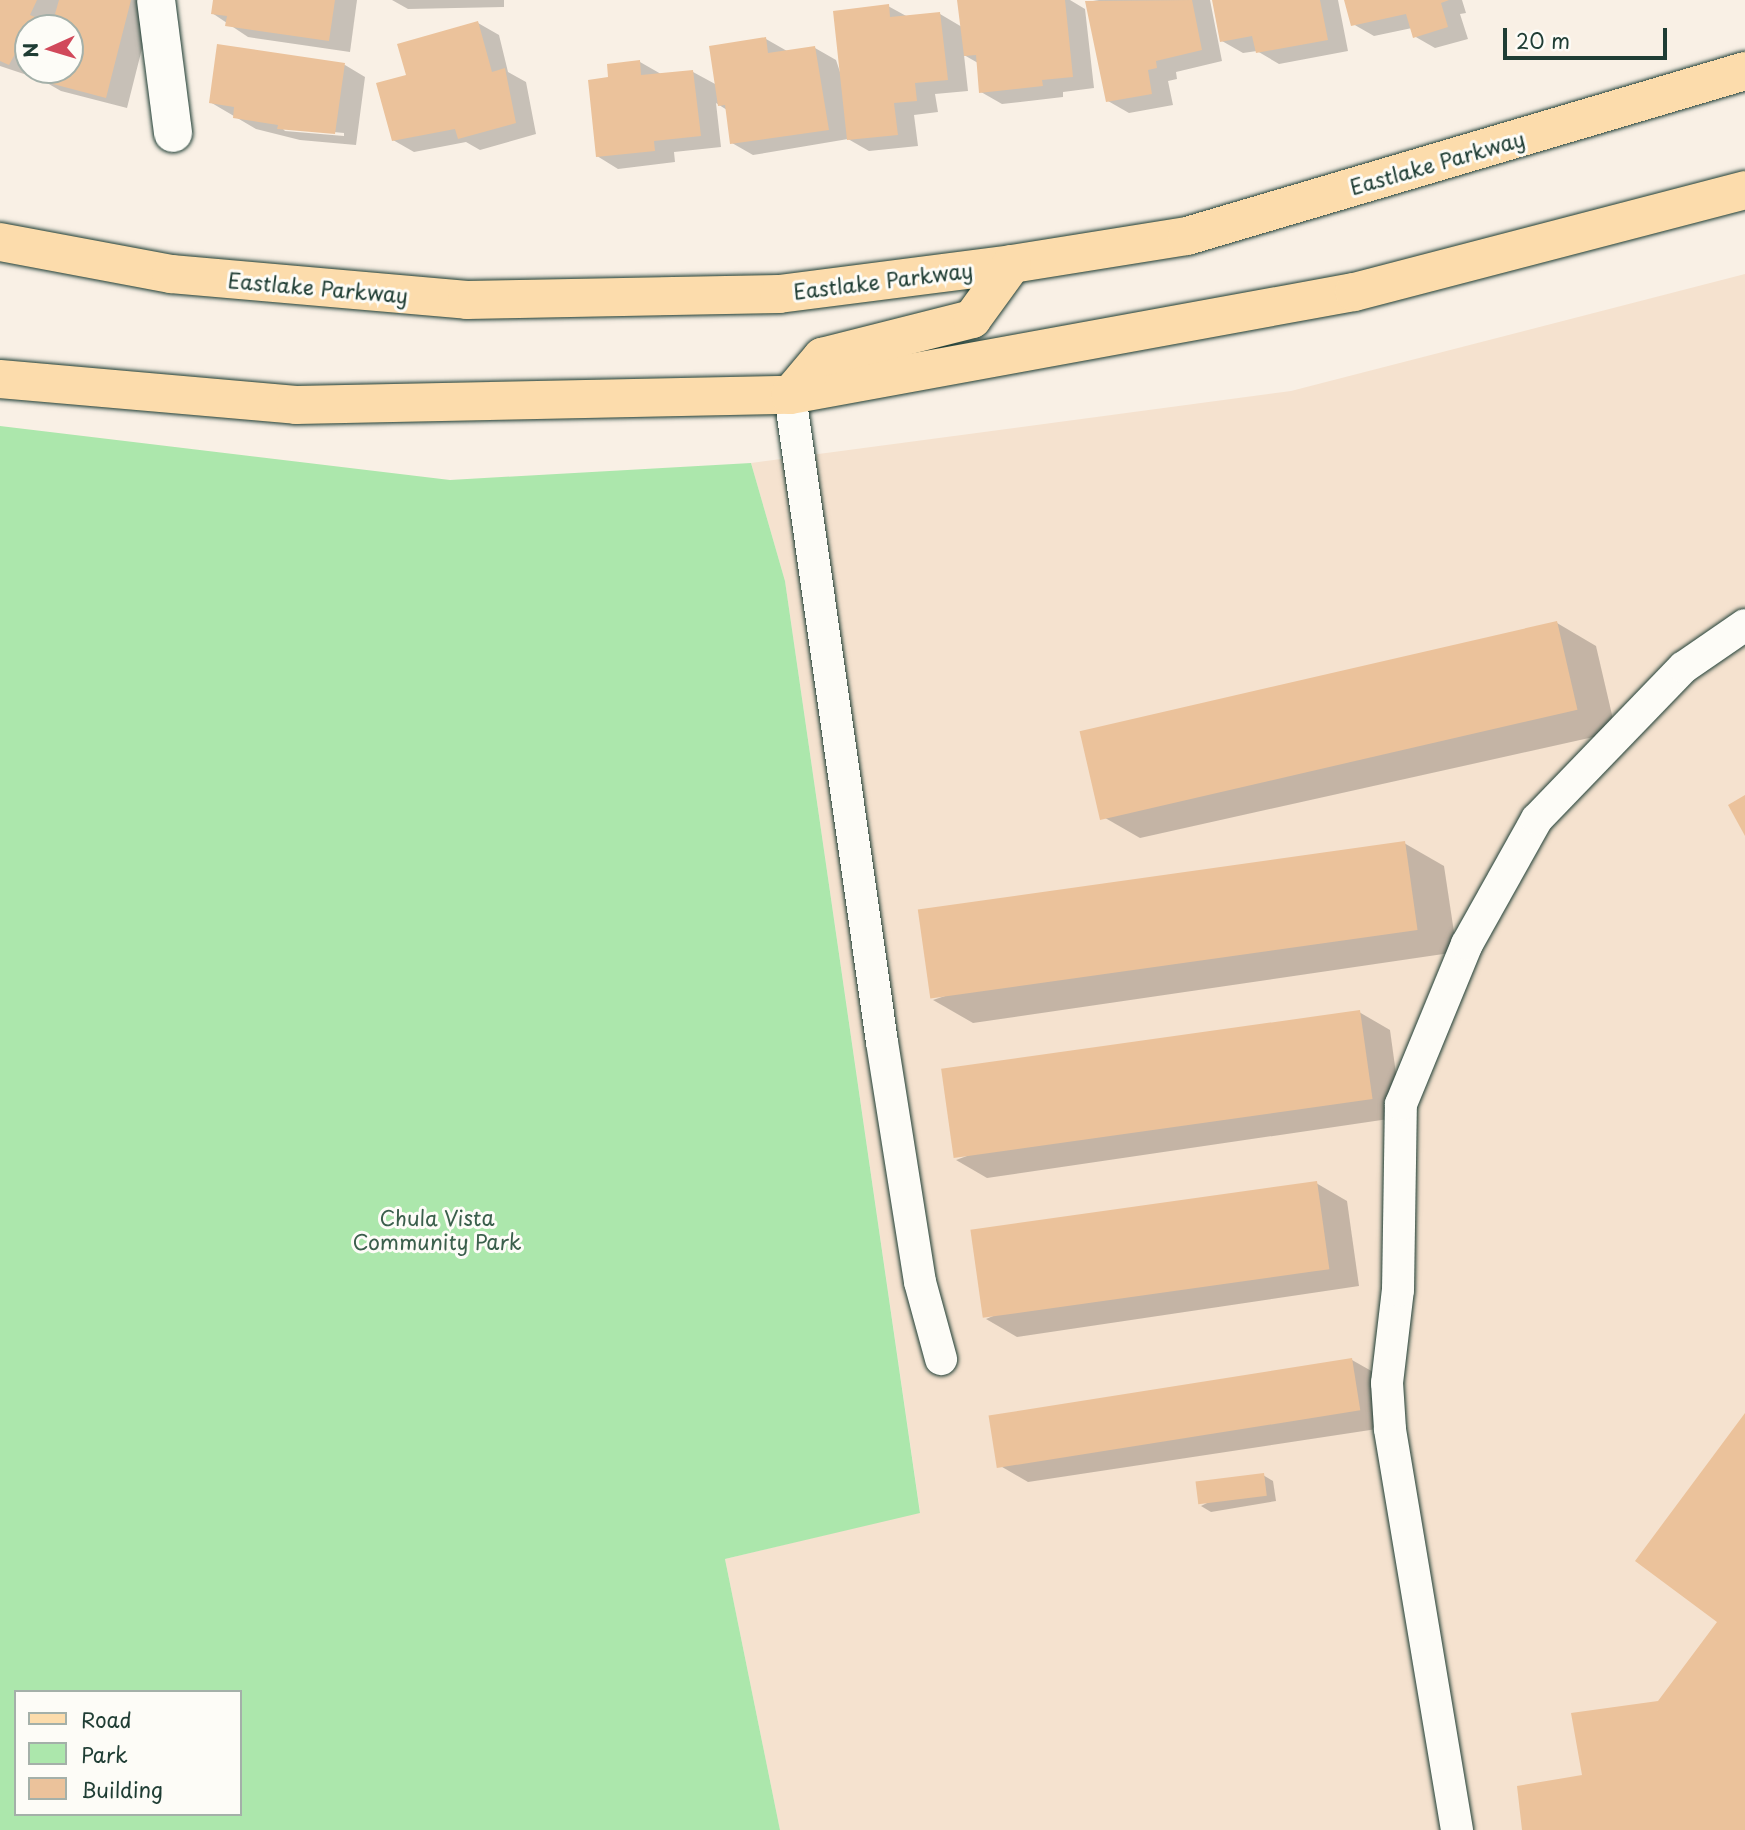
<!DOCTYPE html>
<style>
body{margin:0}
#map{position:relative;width:1745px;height:1830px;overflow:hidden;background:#f9f0e5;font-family:"Playpen Sans",sans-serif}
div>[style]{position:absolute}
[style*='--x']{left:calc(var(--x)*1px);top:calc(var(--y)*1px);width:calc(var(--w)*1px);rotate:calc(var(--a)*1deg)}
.built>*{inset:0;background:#f5e2cf}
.green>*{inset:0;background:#ace7ac}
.shadow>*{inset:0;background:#0003}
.building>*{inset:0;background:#ebc29b;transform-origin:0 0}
.roads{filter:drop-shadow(0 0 2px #1f3d34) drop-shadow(0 0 2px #1f3d34)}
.lane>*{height:32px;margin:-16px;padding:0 16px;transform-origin:16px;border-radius:16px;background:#fdfcf7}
.street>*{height:38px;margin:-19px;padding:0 19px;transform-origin:19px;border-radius:19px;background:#fdfcf7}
.primary>*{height:38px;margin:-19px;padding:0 19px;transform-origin:19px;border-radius:19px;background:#fcdcac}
span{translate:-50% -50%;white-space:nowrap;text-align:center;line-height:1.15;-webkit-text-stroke:6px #fdfcf7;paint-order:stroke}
.street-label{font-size:21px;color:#1f3d34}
.park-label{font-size:21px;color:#3b5f4c}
.legend{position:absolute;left:14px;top:1690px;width:228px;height:126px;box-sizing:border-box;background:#fdfcf7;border:2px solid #a4b0a9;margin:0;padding:9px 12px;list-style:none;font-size:21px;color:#1f3d34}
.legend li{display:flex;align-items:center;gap:14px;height:35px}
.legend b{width:35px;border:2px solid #a4b0a9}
.north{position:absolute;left:14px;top:14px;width:70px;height:70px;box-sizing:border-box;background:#fdfcf7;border:2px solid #a4b0a9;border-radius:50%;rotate:266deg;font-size:19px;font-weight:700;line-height:28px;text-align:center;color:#1f3d34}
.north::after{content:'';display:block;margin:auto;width:24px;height:32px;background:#d1495b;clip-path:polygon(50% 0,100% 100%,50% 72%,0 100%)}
.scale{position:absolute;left:1503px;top:28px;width:164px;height:32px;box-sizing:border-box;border:4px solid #1f3d34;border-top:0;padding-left:9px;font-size:21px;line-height:24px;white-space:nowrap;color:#1f3d34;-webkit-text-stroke:5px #fdfcf7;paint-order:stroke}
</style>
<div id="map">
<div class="built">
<i style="clip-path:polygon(1745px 274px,1745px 1830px,780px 1830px,725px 1559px,920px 1512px,785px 581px,751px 463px,1291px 391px)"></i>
</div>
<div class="green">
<i style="clip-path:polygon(evenodd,0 426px,450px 480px,751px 463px,785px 581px,920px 1513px,725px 1559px,780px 1830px,0 1830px,0 426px,16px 1692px,240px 1692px,240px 1814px,16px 1814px,16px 1692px)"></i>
</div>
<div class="shadow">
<i style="clip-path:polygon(0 0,147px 0,152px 9px,127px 108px,61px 91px,40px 79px,43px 70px,70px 70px,70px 28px,28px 28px,30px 76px,0 66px)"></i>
<i style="clip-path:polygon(214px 0,357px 0,350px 52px,248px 37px,212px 13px)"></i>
<i style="clip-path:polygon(392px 0,504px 0,504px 7px,408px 9px)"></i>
<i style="clip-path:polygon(959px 0,1070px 0,1085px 9px,1094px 88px,1063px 92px,1063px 97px,1002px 104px,981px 92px,978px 63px,964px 55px,968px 91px,935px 94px,938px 112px,914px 115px,918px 146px,869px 151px,848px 139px,753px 155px,732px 143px,727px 110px,716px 103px,721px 147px,674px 152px,675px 162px,618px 169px,597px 156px,610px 79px,640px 62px,661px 74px,693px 72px,717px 85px,766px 39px,787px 51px,815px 48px,836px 60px,842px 78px,888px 6px,908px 17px,940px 14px,962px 27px)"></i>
<i style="clip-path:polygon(1099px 0,1210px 0,1222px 61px,1176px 72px,1177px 79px,1168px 81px,1173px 105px,1129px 113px,1108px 101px,1087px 2px)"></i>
<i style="clip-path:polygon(1214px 0,1338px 0,1348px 51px,1279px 64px,1257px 51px,1243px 53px,1222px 41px)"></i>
<i style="clip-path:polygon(1346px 0,1462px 0,1466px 13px,1460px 14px,1468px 39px,1435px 48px,1414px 36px,1412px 28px,1374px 36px,1353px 24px)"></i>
<i style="clip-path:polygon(478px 23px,499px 35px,508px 72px,526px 82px,536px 134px,480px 150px,466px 142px,414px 152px,393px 140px,408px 76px)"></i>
<i style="clip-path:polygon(evenodd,345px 65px,365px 77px,356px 145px,300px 140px,256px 129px,210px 102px,345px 65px,281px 127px,344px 133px,344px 136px,285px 131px,281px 127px)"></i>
<i style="clip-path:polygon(1557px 623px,1596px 646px,1616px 732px,1140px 838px,1100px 815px)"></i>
<i style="clip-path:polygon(1404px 843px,1444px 866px,1457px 952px,973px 1023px,933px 1000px)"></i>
<i style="clip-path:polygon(1359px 1012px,1390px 1030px,1402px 1117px,987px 1178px,956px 1160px)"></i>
<i style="clip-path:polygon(1316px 1183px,1347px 1201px,1359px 1286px,1017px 1337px,986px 1319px)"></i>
<i style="clip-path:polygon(1352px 1360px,1382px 1377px,1390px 1427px,1028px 1482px,997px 1464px)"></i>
<i style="clip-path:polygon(1263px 1475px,1273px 1481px,1276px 1501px,1211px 1512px,1201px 1506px)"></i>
</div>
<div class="building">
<i style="clip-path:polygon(0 0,37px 0,30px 15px,35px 17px,9px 65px,0 61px)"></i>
<i style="clip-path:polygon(59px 0,131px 0,106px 98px,38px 80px,41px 70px,70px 70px,70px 28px,51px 28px)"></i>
<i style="clip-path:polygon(213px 0,335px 0,329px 41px,225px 26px,227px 16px,211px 14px)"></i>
<i style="clip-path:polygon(957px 0,1065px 0,1073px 77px,1042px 80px,1043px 86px,979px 93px,976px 55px,964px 56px)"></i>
<i style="clip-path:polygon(1192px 0,1202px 50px,1156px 61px,1157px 68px,1148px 70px,1152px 94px,1106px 102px,1085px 1px)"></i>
<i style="clip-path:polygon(1212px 0,1320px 0,1328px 40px,1256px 53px,1252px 36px,1220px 42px)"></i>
<i style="clip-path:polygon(1344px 0,1449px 0,1441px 3px,1448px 27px,1413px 38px,1406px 14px,1351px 26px)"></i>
<i style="clip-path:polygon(889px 4px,890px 17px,940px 12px,948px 80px,915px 83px,917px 101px,894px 103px,898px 135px,847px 140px,833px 11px)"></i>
<i style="clip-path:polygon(478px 21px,492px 72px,505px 68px,516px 123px,458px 139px,455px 129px,392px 141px,376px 83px,406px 75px,397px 44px)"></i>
<i style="clip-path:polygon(766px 37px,768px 53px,815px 46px,829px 130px,730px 144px,725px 105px,718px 106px,709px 46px)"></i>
<i style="clip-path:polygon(217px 44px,345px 63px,335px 134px,277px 129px,278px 125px,233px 118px,234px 107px,209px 103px)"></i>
<i style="clip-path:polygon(640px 60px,641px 75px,693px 70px,701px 136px,654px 141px,655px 151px,596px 157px,588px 80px,608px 77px,607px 64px)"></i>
<i style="left:1557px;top:621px;width:91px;height:490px;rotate:77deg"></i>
<i style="clip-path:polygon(1745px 795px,1745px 836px,1728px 805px)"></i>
<i style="left:1405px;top:841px;width:90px;height:492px;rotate:82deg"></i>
<i style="left:1360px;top:1010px;width:90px;height:423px;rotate:82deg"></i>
<i style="left:1317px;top:1181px;width:89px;height:350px;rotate:82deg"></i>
<i style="left:1352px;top:1358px;width:53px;height:368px;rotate:81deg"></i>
<i style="clip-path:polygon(1745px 1413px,1745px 1830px,1522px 1830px,1517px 1786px,1582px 1775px,1571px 1713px,1658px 1701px,1717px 1622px,1635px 1561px)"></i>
<i style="left:1264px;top:1473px;width:23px;height:69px;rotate:83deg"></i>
</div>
<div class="roads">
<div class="lane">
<i style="--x:790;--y:395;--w:654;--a:81.91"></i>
<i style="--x:882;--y:1042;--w:243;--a:81"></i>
<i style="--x:920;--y:1282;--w:80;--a:74.7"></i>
<i style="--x:1457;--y:1830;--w:407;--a:-99.5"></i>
<i style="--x:1390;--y:1429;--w:46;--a:-93.7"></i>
<i style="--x:1387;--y:1383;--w:94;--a:-83.3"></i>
<i style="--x:1398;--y:1290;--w:186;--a:-89.1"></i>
<i style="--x:1401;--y:1104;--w:173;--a:-67.6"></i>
<i style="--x:1467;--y:944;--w:143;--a:-60.8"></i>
<i style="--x:1537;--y:819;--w:211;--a:-46"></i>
<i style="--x:1684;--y:667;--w:74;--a:-34.5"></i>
</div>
<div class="street">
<i style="--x:156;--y:0;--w:134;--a:82.7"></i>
</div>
<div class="primary">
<i style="--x:0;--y:242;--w:174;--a:10.6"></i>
<i style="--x:171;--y:274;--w:297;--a:5"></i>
<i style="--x:467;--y:300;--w:312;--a:-1.1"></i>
<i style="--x:779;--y:294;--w:235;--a:-7.3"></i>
<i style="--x:1012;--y:264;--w:177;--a:-9.1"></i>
<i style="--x:1187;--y:236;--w:582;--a:-16.47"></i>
<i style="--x:0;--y:379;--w:297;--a:5"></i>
<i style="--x:296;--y:405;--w:494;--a:-1.2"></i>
<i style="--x:790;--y:395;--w:573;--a:-10.35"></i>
<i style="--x:1354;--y:292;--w:404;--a:-14.6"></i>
<i style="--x:790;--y:395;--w:50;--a:-49.9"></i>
<i style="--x:822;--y:357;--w:155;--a:-14.2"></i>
<i style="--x:972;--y:319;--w:68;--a:-54"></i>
</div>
</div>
<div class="street-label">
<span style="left:1437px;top:162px;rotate:-16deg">Eastlake Parkway</span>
<span style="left:883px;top:280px;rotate:-7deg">Eastlake Parkway</span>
<span style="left:318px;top:287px;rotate:5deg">Eastlake Parkway</span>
</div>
<div class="park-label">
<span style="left:437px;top:1229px">Chula Vista<br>Community Park</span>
</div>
<ul class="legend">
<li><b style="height:9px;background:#fcdcac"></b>Road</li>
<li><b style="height:19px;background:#ace7ac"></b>Park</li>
<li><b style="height:19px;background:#ebc29b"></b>Building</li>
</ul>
<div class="north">N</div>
<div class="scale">20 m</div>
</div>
